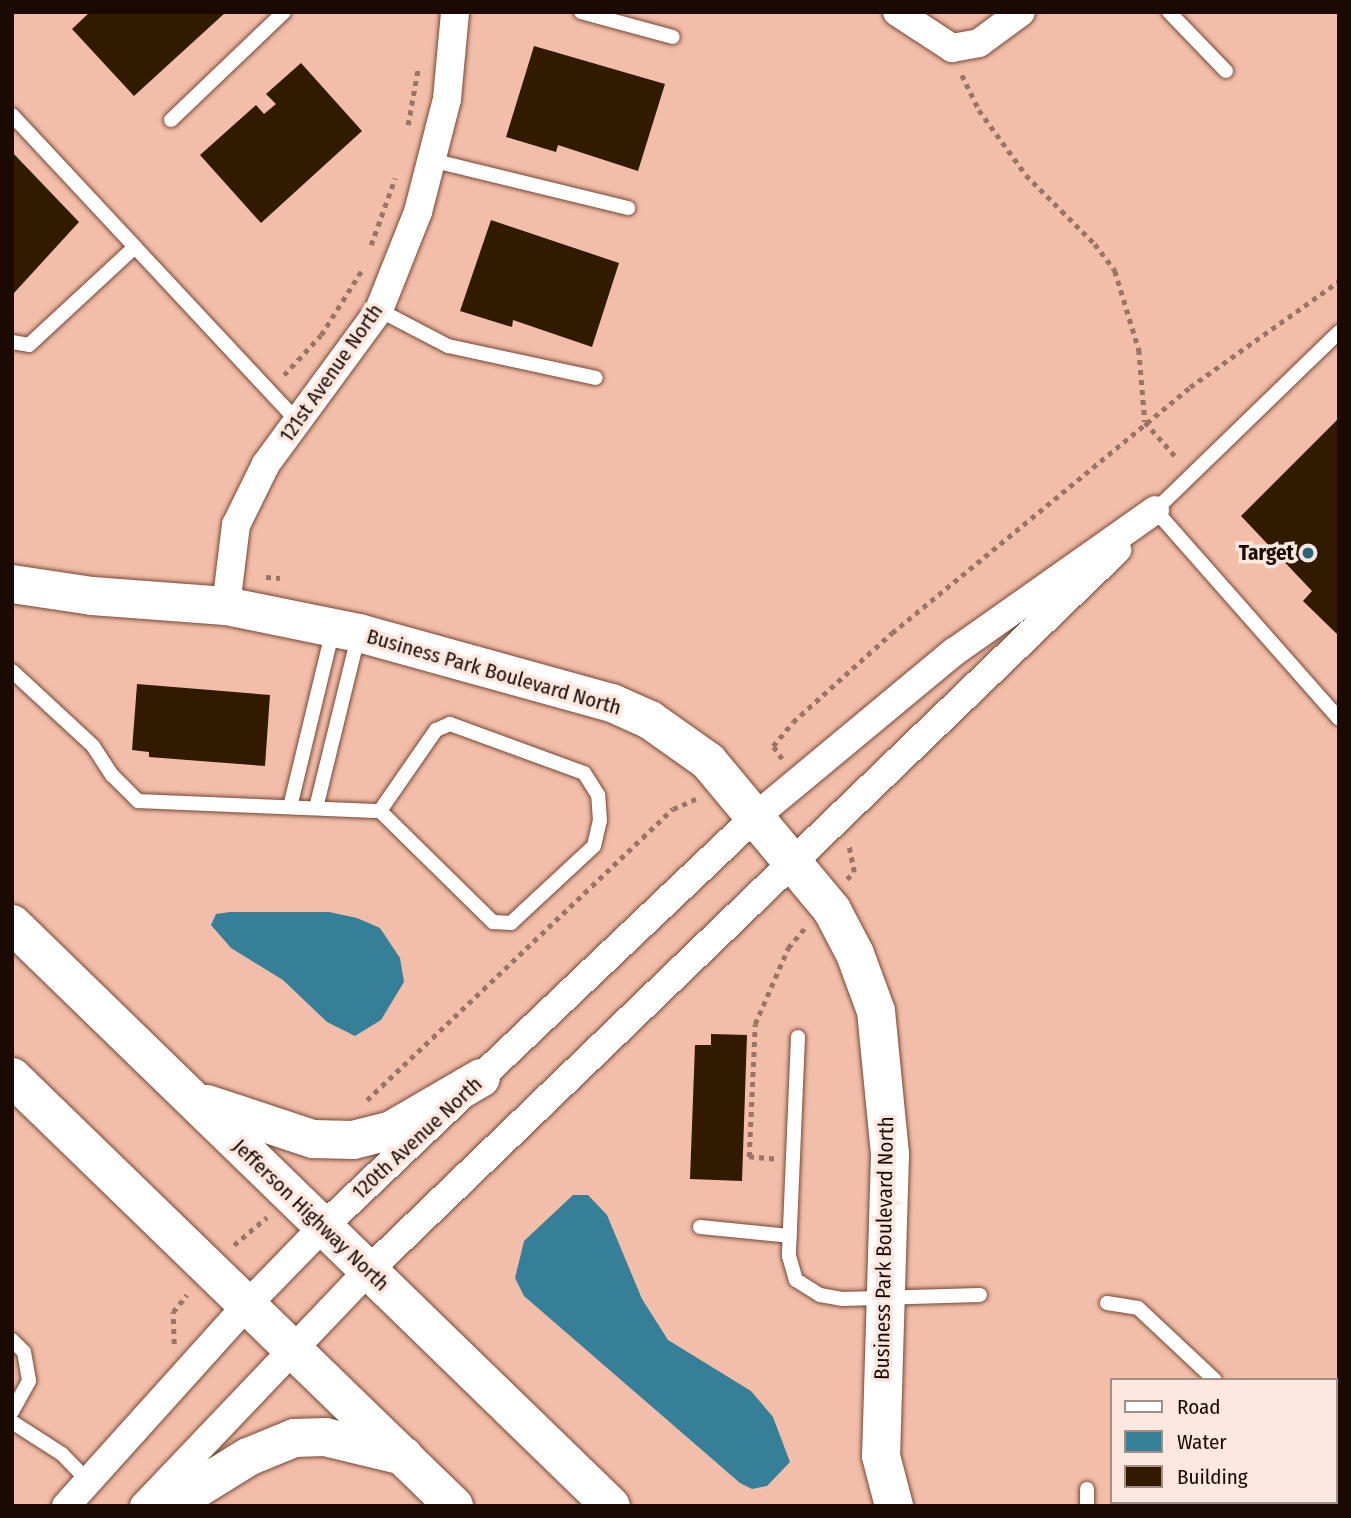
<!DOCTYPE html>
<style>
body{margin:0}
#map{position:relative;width:1351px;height:1518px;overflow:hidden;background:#f3bea9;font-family:"Fira Sans Condensed",sans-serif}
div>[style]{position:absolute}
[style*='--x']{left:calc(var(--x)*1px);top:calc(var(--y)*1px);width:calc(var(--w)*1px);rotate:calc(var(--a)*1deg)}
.water>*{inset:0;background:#367f98}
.building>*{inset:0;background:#321a01}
.path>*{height:4.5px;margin-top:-2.25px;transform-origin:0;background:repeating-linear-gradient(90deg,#9b7466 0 5px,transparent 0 10px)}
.roads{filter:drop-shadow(0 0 2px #754836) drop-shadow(0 0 2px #754836)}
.lane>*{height:14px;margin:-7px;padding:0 7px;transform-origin:7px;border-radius:7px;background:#fff}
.street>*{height:28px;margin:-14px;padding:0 14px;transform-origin:14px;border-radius:14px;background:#fff}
.secondary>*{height:38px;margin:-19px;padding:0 19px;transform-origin:19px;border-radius:19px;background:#fff}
.highway>*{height:38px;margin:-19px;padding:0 19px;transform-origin:19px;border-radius:19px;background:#fff}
.dots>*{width:19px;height:19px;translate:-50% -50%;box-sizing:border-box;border:4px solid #fde7de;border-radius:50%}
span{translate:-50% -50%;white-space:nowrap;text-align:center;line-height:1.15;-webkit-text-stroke:7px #fde7de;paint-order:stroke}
.street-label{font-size:21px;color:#1b0904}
.poi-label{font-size:21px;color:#1b0904;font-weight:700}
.right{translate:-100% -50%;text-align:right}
.frame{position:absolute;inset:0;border:14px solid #1b0904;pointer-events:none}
.legend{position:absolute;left:1110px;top:1378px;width:228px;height:126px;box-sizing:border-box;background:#fde7de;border:2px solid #a38e87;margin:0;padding:9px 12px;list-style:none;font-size:21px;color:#1b0904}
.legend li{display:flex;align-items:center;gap:14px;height:35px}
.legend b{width:35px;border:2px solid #a38e87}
</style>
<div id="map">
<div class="water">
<i style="clip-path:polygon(230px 912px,329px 912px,357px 918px,380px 928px,400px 958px,404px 982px,381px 1020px,355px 1036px,327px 1022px,283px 980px,231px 948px,211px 925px,216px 914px)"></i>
<i style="clip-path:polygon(573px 1195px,588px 1195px,607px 1215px,642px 1299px,668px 1340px,751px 1391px,773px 1417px,790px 1462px,767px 1486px,752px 1489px,740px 1483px,524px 1296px,515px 1278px,524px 1241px)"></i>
</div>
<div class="building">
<i style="clip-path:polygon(90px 12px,226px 12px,134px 96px,72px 29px)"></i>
<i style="clip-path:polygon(534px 46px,665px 84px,638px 171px,558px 145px,556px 152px,506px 137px)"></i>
<i style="clip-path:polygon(301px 63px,362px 131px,261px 223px,200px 155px,256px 105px,264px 114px,276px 104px,266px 94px)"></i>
<i style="clip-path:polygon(12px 152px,79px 222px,14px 293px,12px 291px)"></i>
<i style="clip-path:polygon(491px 220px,619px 263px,592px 347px,513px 320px,512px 327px,460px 311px)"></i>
<i style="clip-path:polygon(1339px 418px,1339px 636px,1303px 601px,1312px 591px,1241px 516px)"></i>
<i style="clip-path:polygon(137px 684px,270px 695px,265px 766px,149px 757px,149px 752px,132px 750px)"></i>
<i style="clip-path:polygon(711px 1034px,747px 1035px,742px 1181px,690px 1179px,695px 1045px,711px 1045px)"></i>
<i style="clip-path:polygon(1171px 1502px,1213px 1502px,1216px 1506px,1167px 1506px)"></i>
</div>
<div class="path">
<i style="--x:962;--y:75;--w:39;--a:64"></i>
<i style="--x:979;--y:110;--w:80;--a:54.1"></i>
<i style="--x:1026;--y:175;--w:98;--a:45"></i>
<i style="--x:1095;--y:244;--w:34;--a:53"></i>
<i style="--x:1115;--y:271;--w:83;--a:73.1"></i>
<i style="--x:1139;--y:350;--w:72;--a:85.2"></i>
<i style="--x:1145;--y:422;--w:48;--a:48.4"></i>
<i style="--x:408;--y:125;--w:58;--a:-80"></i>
<i style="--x:371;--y:245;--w:71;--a:-70.3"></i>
<i style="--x:284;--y:375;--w:54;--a:-47.2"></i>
<i style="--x:321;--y:335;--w:77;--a:-57.8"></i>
<i style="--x:266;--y:577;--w:14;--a:4"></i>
<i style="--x:782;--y:759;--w:16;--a:-125"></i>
<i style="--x:773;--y:746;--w:31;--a:-50"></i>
<i style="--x:793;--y:722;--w:133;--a:-42"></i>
<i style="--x:892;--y:633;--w:386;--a:-39.5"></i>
<i style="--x:1190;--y:387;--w:183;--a:-35.4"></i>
<i style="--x:847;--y:879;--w:10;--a:-45"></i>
<i style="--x:854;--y:872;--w:26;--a:-101"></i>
<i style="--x:367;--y:1100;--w:422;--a:-43.6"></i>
<i style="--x:673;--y:809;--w:27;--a:-24"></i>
<i style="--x:774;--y:1159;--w:25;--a:-175"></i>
<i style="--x:749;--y:1157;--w:133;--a:-87.4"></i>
<i style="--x:755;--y:1024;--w:83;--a:-66.5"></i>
<i style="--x:788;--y:948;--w:26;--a:-50"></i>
<i style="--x:234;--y:1245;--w:43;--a:-40.3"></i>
<i style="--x:174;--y:1344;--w:32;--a:-92"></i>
<i style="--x:173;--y:1312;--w:22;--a:-51"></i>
</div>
<div class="roads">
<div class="lane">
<i style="--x:581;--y:12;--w:95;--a:15.2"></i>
<i style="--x:1169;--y:12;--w:82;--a:46"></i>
<i style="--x:12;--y:115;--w:180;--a:47"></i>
<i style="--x:171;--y:120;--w:156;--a:-43.7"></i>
<i style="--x:431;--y:160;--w:203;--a:13.7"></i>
<i style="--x:379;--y:310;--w:78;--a:27.6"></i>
<i style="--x:448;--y:346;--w:151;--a:12.2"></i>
<i style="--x:1339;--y:332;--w:256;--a:135.9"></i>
<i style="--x:1155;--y:510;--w:278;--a:48.6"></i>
<i style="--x:12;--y:342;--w:17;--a:10"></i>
<i style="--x:29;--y:345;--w:144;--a:-42.8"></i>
<i style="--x:135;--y:247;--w:241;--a:47"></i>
<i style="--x:12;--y:671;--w:110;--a:42.8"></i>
<i style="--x:93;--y:746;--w:35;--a:57"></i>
<i style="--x:112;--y:775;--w:37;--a:45"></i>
<i style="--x:138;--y:801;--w:242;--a:2.4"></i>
<i style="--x:380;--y:811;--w:158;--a:44.5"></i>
<i style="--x:493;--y:922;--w:18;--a:3"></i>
<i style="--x:511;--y:923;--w:113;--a:-42.9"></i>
<i style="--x:594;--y:846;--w:26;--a:-77"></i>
<i style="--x:600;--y:821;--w:26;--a:-94"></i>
<i style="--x:598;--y:795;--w:26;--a:-122"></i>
<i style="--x:584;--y:773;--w:143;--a:-159.9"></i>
<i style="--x:450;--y:724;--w:15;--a:157"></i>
<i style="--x:436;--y:730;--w:98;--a:124.7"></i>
<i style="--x:290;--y:807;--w:183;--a:-76.4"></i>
<i style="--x:316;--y:808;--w:180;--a:-76.2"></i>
<i style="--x:798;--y:1037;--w:219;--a:92.4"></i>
<i style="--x:789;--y:1256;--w:25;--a:74"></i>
<i style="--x:796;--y:1280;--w:28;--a:32"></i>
<i style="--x:820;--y:1295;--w:22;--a:10"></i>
<i style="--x:842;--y:1299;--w:138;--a:-1.7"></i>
<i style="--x:700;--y:1227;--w:90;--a:5.7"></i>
<i style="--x:1107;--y:1303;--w:31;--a:9"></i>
<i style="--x:1138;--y:1308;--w:105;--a:43.1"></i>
<i style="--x:12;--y:1340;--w:17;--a:45"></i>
<i style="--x:24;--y:1352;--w:29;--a:80"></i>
<i style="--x:29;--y:1381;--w:35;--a:119"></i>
<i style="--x:12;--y:1422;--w:59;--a:32.6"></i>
<i style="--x:62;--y:1454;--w:36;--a:46"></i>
<i style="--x:1329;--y:1502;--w:6;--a:45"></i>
<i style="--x:1087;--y:1506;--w:17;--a:-90"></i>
<i style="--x:1287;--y:1506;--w:6;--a:-45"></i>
</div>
<div class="street">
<i style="--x:897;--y:12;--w:66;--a:33.2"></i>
<i style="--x:952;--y:48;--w:27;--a:-10"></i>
<i style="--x:979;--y:43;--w:52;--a:-36.4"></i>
<i style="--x:226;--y:606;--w:82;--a:-83"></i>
<i style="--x:236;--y:525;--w:68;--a:-63.8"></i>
<i style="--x:266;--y:464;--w:191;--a:-53.7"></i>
<i style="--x:379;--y:310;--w:105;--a:-68.3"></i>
<i style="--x:418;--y:212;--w:117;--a:-75.6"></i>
<i style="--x:447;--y:99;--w:87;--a:-84.7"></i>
<i style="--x:66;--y:1506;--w:272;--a:-48"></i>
<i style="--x:248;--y:1304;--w:107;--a:-45.8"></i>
<i style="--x:323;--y:1227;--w:596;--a:-43.5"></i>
<i style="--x:755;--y:817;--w:259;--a:-39.7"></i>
<i style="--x:954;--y:652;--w:246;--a:-35.2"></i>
<i style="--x:144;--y:1506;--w:325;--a:-46.4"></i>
<i style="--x:368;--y:1271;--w:1040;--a:-43.91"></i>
</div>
<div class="secondary">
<i style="--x:12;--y:584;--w:81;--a:8.5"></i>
<i style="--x:92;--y:596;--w:134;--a:4.3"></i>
<i style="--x:226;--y:606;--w:136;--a:11.5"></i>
<i style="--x:359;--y:633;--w:263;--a:15.5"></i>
<i style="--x:612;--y:703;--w:42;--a:24.1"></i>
<i style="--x:650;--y:720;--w:71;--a:35.3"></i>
<i style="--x:708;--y:761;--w:194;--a:50.2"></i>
<i style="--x:832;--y:910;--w:50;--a:62.4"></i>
<i style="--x:855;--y:954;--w:61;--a:69.8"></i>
<i style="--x:876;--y:1011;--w:145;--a:84.4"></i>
<i style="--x:890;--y:1155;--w:301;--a:91.7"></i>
<i style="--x:881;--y:1456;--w:52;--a:75.4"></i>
</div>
<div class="highway">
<i style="--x:12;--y:924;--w:835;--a:44.18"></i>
<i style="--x:12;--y:1077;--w:616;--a:44.14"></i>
<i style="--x:207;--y:1104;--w:112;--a:18.3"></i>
<i style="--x:313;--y:1139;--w:40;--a:1.4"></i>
<i style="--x:353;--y:1140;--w:38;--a:-14"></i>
<i style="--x:390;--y:1131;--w:105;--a:-30.2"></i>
<i style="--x:169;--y:1506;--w:93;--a:-31.8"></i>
<i style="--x:248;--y:1457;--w:50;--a:-22.4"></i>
<i style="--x:294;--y:1438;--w:31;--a:-2"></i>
<i style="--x:325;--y:1437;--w:81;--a:13.5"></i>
</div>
</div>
<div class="dots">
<i style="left:1308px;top:553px;background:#28677c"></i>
</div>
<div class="street-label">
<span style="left:331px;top:373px;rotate:-55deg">121st Avenue North</span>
<span style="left:494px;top:672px;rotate:16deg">Business Park Boulevard North</span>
<span style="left:417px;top:1138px;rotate:-43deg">120th Avenue North</span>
<span style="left:311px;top:1215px;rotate:44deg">Jefferson Highway North</span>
<span style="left:884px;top:1248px;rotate:-89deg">Business Park Boulevard North</span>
</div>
<div class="poi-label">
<span class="right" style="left:1294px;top:553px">Target</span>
</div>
<div class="frame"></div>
<ul class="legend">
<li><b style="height:9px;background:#fff"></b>Road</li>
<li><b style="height:19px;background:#367f98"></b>Water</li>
<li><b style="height:19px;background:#321a01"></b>Building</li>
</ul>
</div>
